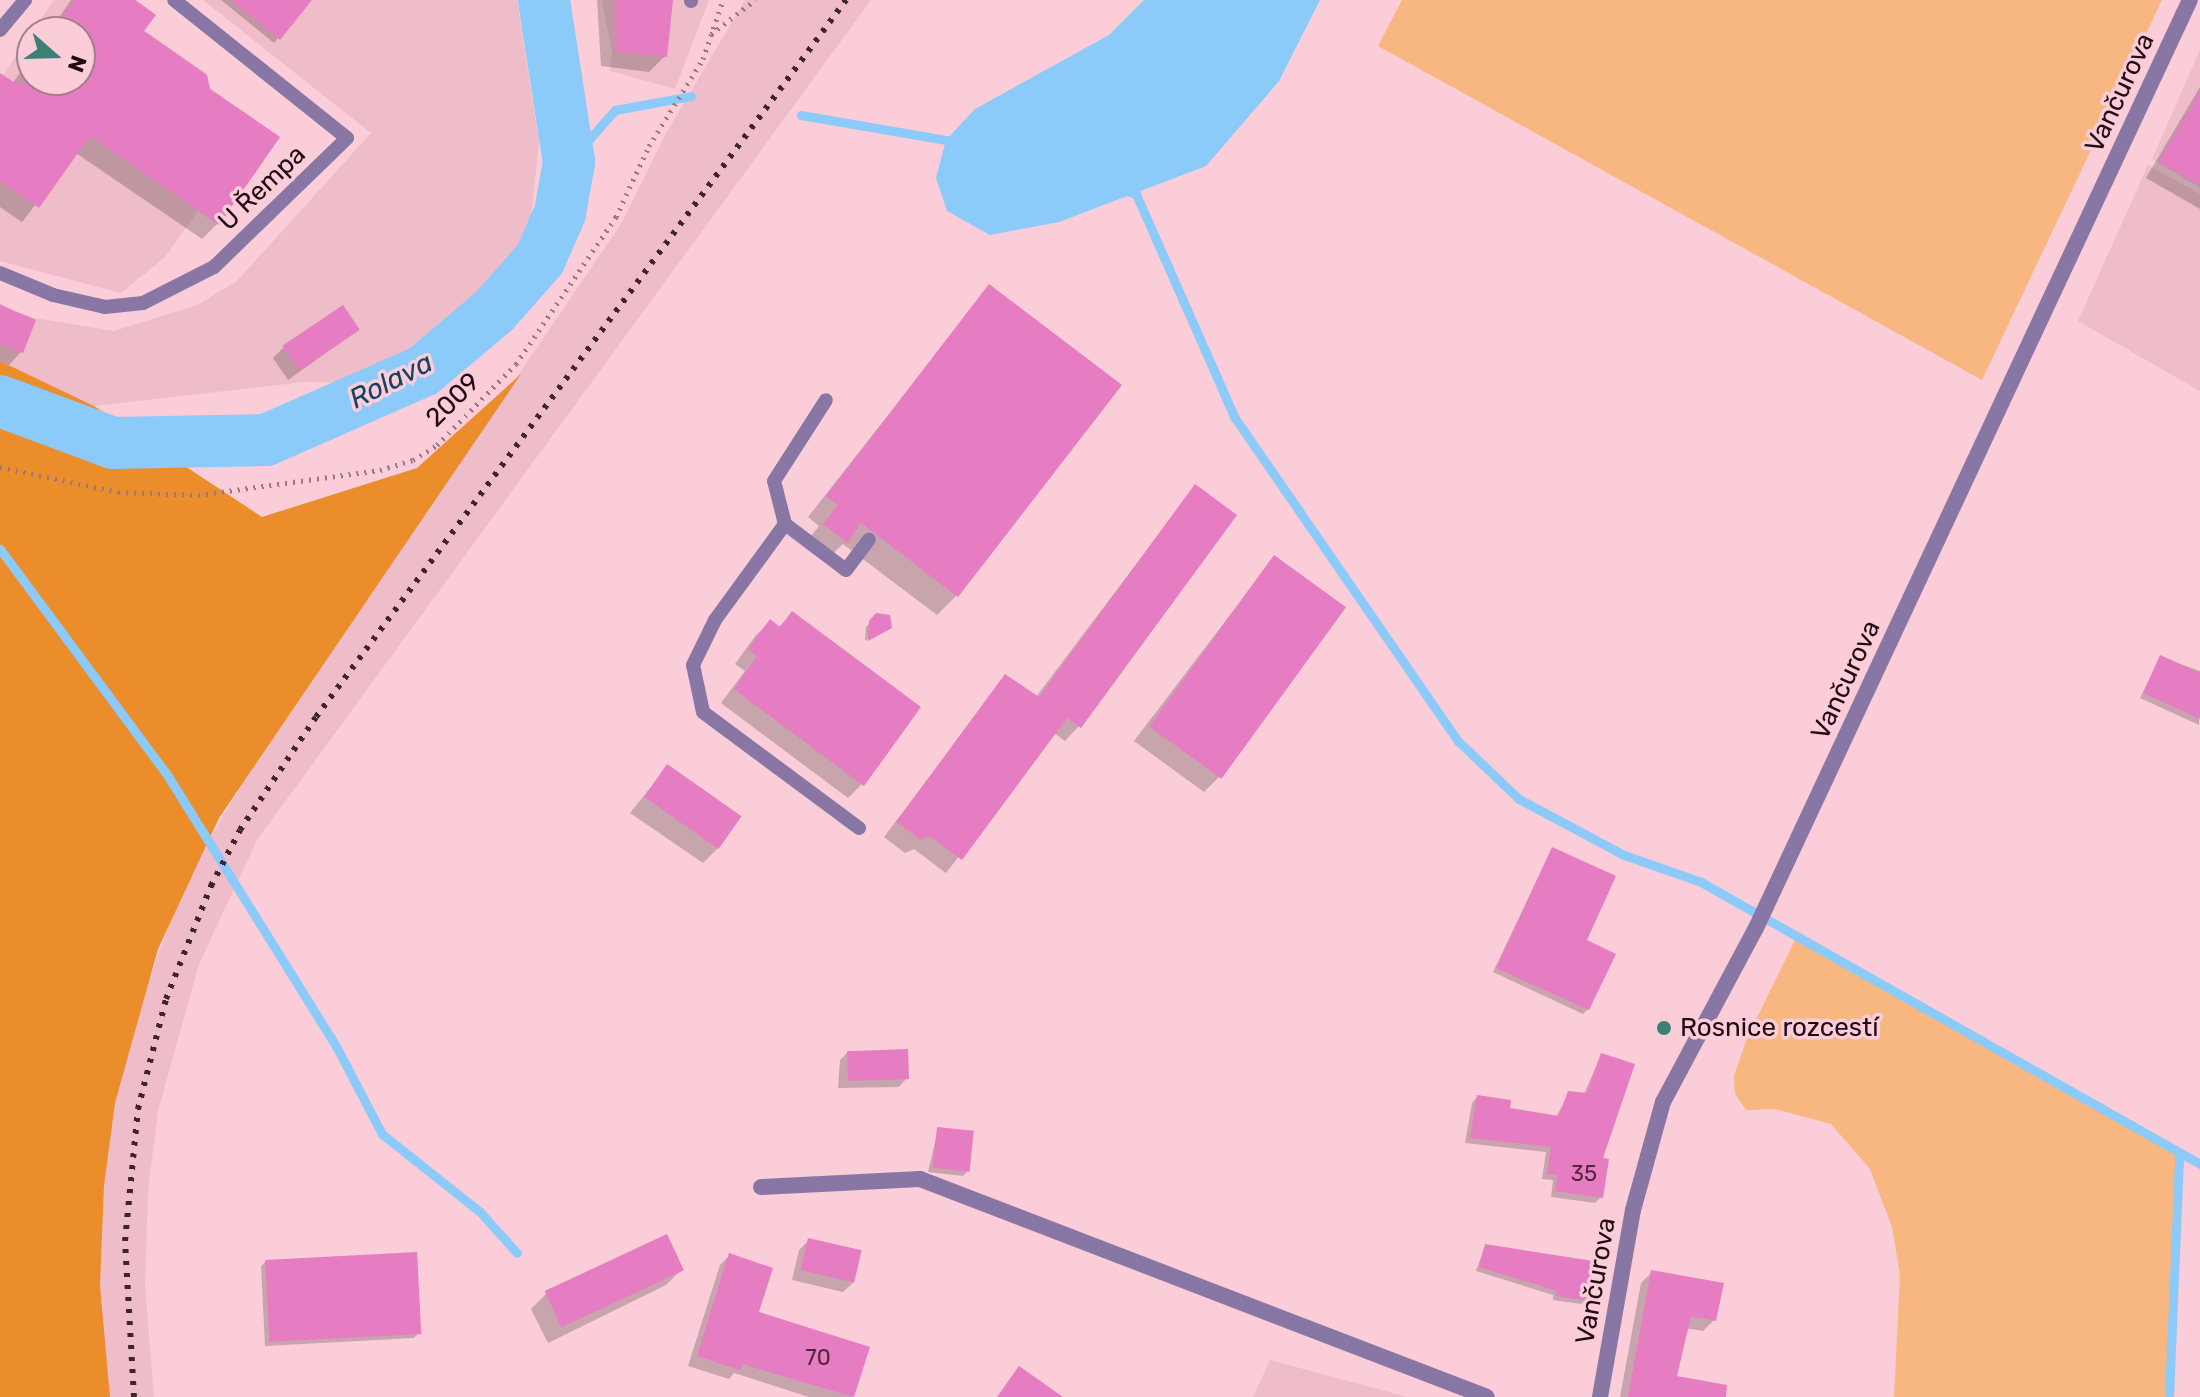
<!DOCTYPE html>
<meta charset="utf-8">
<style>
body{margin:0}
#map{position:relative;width:2200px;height:1397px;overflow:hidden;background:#facdd9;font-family:Rubik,sans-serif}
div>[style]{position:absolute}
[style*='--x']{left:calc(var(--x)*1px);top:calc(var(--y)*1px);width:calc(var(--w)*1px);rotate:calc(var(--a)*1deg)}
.built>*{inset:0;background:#eebdc9}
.green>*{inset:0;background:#f8b780}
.forest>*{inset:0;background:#eb8d2b}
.water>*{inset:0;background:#8bcaf9}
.shadow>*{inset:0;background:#0003}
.stream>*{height:9px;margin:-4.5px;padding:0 4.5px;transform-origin:4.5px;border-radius:4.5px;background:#8bcaf9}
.river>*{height:52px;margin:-26px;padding:0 26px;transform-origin:26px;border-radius:26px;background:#8bcaf9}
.building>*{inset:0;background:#e67cc2;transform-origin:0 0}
.path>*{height:5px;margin-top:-2.5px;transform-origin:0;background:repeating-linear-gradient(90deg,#9d7883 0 2px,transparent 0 8px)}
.service>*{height:14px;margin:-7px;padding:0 7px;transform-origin:7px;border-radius:7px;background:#8877a4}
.minor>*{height:16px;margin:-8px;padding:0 8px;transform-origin:8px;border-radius:8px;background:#8877a4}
.tertiary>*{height:16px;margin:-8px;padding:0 8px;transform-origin:8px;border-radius:8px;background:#8877a4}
.rail>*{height:6px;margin-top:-3px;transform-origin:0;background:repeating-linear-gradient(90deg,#3f242c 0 4px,transparent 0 12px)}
.dots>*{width:22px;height:22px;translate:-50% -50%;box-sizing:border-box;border:4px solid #facdd9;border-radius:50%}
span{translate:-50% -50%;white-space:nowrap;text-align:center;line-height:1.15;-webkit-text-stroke:7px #facdd9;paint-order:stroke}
.number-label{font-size:22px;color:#54263e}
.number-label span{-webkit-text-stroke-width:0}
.street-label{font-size:26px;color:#230a12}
.poi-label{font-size:26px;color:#230a12}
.left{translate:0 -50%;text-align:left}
.water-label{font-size:28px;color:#124362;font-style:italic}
.north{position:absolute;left:16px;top:16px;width:80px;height:80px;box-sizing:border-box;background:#facdd9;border:2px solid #a47f89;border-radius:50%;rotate:110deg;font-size:22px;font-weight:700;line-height:32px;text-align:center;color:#230a12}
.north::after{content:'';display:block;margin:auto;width:28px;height:36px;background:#3b8074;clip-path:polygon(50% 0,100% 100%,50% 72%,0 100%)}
</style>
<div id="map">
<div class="built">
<i style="clip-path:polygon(evenodd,54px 0,136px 0,155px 14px,144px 30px,206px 73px,210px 88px,280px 137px,219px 225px,198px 211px,165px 257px,121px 293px,0 261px,0 79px,54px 0,32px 32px,80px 32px,80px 80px,32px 80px,32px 32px)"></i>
<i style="clip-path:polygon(203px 0,517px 0,539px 143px,531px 217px,514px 260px,497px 282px,440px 333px,398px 361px,347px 382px,304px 382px,94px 406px,0 361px,0 305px,35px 318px,114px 331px,197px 305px,237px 281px,371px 133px)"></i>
<i style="clip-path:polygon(602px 0,709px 0,675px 89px,610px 71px,612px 52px)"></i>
<i style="clip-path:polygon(745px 0,871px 0,257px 840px,199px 964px,158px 1111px,148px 1190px,145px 1284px,154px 1397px,110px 1397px,100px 1285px,104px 1186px,115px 1103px,135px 1018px,185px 883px,256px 760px,621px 224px,665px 135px)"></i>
<i style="clip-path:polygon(2200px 50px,2200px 188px,2152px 159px)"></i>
<i style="clip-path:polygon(2148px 165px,2200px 194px,2200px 391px,2078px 321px)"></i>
<i style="clip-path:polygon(1270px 1360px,1404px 1396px,1405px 1397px,1253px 1397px)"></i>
</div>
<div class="green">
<i style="clip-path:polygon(1402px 0,2162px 0,1982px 380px,1378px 46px)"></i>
<i style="clip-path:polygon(1798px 934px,2184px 1155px,2169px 1397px,1894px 1397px,1900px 1275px,1892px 1227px,1870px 1169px,1831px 1124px,1775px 1109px,1746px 1110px,1735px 1094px,1734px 1076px,1747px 1038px)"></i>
</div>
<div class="forest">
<i style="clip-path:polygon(0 361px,94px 406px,262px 517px,417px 468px,521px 374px,219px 818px,158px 949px,115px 1103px,104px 1186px,100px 1285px,110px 1397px,0 1397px)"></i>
</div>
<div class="water">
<i style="clip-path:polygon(1144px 0,1320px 0,1279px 81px,1206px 166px,1059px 222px,990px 235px,947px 211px,936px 178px,946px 140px,975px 109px,1109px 35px)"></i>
</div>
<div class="shadow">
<i style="clip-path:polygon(71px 0,131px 0,217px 224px,202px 239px,76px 153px,22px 222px,0 207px,0 82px,12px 84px,32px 56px,32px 80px,80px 80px,80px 32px,49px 32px)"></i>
<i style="clip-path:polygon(221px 0,309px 0,274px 43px)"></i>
<i style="clip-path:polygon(597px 0,671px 0,665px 56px,649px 72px,601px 66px)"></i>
<i style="clip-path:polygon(2200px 87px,2200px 209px,2146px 178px)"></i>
<i style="clip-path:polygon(989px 287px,957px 595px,937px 615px,843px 544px,825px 561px,804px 545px,819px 526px,808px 517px)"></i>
<i style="clip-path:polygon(0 304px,33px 321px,21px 352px,9px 365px,0 361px)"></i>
<i style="clip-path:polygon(358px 330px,288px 380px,273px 358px,283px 348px)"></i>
<i style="clip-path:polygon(1195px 486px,1079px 726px,1065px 741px,1054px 733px,946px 873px,914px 849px,905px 853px,884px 837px,1005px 677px,1036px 697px)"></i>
<i style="clip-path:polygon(1274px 557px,1219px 777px,1204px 792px,1134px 741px)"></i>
<i style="clip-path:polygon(792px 614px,862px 784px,848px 798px,721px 703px,745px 671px,735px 664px,756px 635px,770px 622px,778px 628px)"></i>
<i style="clip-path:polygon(877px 615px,888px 628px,865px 641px,866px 627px)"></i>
<i style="clip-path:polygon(2161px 657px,2200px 671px,2199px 725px,2140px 698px)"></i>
<i style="clip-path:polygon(667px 767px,718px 848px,703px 863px,630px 813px)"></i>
<i style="clip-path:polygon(1552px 849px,1584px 941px,1588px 1009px,1583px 1014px,1493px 972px)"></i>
<i style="clip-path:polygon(848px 1052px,907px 1078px,899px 1087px,838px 1088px,840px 1060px)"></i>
<i style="clip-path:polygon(1601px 1055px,1601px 1197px,1595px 1203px,1551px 1197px,1553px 1180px,1542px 1179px,1546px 1152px,1465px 1143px,1472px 1103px,1477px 1097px,1507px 1110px,1556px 1117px,1569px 1093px,1584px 1094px)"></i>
<i style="clip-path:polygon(938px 1129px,967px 1172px,963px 1176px,928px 1172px)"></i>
<i style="clip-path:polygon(809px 1240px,854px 1282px,843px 1292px,792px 1280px,799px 1250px)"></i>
<i style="clip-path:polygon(1485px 1246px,1586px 1300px,1581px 1304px,1553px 1300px,1553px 1295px,1476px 1271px)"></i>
<i style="clip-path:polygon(729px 1256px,756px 1313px,868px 1348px,852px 1397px,809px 1397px,734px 1373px,729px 1379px,688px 1366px,720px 1265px)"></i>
<i style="clip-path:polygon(266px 1261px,419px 1333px,414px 1338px,265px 1346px,261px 1266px)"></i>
<i style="clip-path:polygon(682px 1269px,666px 1285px,548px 1343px,531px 1309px,546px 1294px)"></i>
<i style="clip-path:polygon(1652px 1272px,1714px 1320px,1703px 1331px,1684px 1328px,1675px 1377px,1696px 1397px,1620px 1397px,1641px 1283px)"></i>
</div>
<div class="stream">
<i style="--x:801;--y:115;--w:158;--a:9.8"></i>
<i style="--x:569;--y:162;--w:69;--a:-48.5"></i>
<i style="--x:615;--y:110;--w:77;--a:-10.4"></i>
<i style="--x:1128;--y:191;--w:9;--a:21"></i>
<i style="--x:1136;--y:194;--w:245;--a:66.2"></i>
<i style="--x:1235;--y:418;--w:393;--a:55.4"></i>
<i style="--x:1458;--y:741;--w:84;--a:43.6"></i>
<i style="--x:1519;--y:799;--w:119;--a:28.1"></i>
<i style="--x:1624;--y:855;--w:82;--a:19.3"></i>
<i style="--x:1701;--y:882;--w:573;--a:29.47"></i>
<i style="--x:0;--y:549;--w:279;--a:53.5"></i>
<i style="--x:166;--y:773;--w:322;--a:58.1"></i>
<i style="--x:336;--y:1046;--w:99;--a:62.4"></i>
<i style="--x:382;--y:1134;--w:125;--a:38.5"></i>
<i style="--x:480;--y:1212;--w:55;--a:47.9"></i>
<i style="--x:2169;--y:1397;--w:243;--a:-87.6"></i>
</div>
<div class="river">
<i style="--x:0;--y:401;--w:121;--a:20.4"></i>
<i style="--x:113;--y:443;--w:153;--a:-1.1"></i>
<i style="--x:266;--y:440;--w:171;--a:-23.7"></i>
<i style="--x:423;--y:371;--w:93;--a:-40.2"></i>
<i style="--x:494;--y:311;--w:69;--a:-48.5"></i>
<i style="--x:540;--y:259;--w:50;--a:-66.5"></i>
<i style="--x:560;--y:213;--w:52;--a:-80"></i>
<i style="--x:569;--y:162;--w:164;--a:-98.8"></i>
</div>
<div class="building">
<i style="clip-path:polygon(74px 0,135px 0,156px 15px,144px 31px,207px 75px,210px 89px,280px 137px,219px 225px,90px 136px,39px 208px,0 181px,0 73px,15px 83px,80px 80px,80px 32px,51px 32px)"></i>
<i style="clip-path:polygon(231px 0,312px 0,280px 40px)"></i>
<i style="clip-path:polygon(616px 0,673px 0,667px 57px,616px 52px)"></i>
<i style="clip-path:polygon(2200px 91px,2200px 185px,2159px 162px)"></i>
<i style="clip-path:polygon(989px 284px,1122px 385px,958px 597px,861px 523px,847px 543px,823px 524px,838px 505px,826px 496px)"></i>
<i style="clip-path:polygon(0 305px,36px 320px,23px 353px,0 344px)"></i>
<i style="left:343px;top:305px;width:30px;height:73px;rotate:56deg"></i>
<i style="clip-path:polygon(1195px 484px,1237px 515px,1081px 728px,1067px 718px,962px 860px,929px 836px,921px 840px,896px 822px,1005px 674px,1039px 697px)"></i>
<i style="left:1274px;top:555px;width:89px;height:212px;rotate:36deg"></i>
<i style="clip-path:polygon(792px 611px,921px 707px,864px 786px,734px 689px,757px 656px,748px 649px,770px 619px,780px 627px)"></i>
<i style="clip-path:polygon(876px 613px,890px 615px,892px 628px,868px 641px,869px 621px)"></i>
<i style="clip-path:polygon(2160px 655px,2200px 673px,2200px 719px,2143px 693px)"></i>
<i style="left:667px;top:764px;width:91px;height:40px;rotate:35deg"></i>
<i style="clip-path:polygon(1552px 847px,1616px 876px,1587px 940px,1616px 954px,1589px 1010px,1496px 968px)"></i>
<i style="left:908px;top:1049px;width:30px;height:61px;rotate:88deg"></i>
<i style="clip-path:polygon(1601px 1053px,1635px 1064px,1603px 1158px,1609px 1159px,1603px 1198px,1555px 1191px,1558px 1175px,1547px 1174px,1551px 1147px,1470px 1138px,1477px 1095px,1511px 1100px,1510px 1108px,1559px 1116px,1568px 1091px,1587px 1093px)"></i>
<i style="left:937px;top:1127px;width:37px;height:41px;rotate:6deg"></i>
<i style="left:667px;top:1234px;width:40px;height:135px;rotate:65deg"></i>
<i style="left:808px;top:1238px;width:55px;height:33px;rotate:13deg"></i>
<i style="clip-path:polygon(1485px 1244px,1593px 1261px,1588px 1301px,1556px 1296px,1557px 1291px,1479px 1267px)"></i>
<i style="left:417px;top:1252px;width:82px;height:152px;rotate:87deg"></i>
<i style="clip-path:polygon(729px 1253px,773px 1268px,759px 1312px,870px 1347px,854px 1397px,742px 1364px,740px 1370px,697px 1356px)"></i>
<i style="clip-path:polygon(1651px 1270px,1724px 1283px,1716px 1321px,1691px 1316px,1677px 1376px,1727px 1385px,1726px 1397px,1628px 1397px)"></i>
<i style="clip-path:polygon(1019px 1366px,1063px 1397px,997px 1397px)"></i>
</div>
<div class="path">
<i style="--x:711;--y:34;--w:56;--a:-37.7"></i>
<i style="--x:0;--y:467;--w:121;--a:12"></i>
<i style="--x:118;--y:492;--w:80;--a:2.1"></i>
<i style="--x:198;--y:495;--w:184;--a:-7.8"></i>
<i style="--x:380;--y:470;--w:34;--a:-17"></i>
<i style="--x:413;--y:460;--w:28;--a:-32"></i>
<i style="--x:437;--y:445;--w:113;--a:-45.7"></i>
<i style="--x:516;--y:364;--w:178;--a:-55.8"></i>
<i style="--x:616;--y:217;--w:78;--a:-65.1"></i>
<i style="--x:649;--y:146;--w:102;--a:-58.2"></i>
<i style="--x:703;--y:59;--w:62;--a:-71.3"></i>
</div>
<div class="service">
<i style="--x:691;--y:1;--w:1;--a:-90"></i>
<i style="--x:0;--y:30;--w:39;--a:-50"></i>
<i style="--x:0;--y:273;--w:57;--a:22.5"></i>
<i style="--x:53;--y:295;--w:53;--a:13"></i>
<i style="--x:105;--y:307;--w:38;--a:-6"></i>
<i style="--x:143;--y:303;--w:80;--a:-26.9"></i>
<i style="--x:214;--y:267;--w:185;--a:-44.1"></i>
<i style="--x:347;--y:138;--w:221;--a:-141.4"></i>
<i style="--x:785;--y:524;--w:44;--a:-104.3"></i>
<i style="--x:774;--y:481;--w:96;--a:-57.3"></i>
<i style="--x:859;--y:828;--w:194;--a:-143.4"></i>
<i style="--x:703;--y:712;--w:48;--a:-102"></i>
<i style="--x:693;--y:665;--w:50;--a:-63.9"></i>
<i style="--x:715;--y:620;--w:119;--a:-53.9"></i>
<i style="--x:785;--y:524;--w:76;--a:37"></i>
<i style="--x:846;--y:570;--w:38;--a:-53"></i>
</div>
<div class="minor">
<i style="--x:761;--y:1187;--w:159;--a:-2.9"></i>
<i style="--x:920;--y:1179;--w:607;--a:21.03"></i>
</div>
<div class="tertiary">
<i style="--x:1600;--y:1397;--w:190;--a:-80"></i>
<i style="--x:1633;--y:1210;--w:112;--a:-74.5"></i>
<i style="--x:1663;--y:1102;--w:197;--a:-61.9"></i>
<i style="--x:1756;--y:928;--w:1024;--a:-64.94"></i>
</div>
<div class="rail">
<i style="--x:134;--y:1397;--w:156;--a:-93.3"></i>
<i style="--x:125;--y:1241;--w:133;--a:-84.4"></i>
<i style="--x:138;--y:1109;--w:114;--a:-75.7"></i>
<i style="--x:166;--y:999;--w:122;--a:-68.3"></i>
<i style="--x:211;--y:886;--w:63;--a:-62.6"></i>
<i style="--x:240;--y:830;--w:136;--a:-56.1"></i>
<i style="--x:316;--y:717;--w:892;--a:-53.53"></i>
</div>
<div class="dots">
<i style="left:1664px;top:1028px;background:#3b8074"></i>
</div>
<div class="number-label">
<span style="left:1584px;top:1174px">35</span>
<span style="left:818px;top:1358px">70</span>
</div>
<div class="street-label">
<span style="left:2120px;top:93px;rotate:-65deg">Vančurova</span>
<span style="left:262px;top:188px;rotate:-44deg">U Řempa</span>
<span style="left:453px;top:400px;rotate:-45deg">2009</span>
<span style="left:1846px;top:680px;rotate:-65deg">Vančurova</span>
<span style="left:1596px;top:1281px;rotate:-80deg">Vančurova</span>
</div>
<div class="poi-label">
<span class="left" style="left:1680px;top:1028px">Rosnice rozcestí</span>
</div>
<div class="water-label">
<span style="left:391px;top:381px;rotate:-27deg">Rolava</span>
</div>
<div class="north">N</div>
</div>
